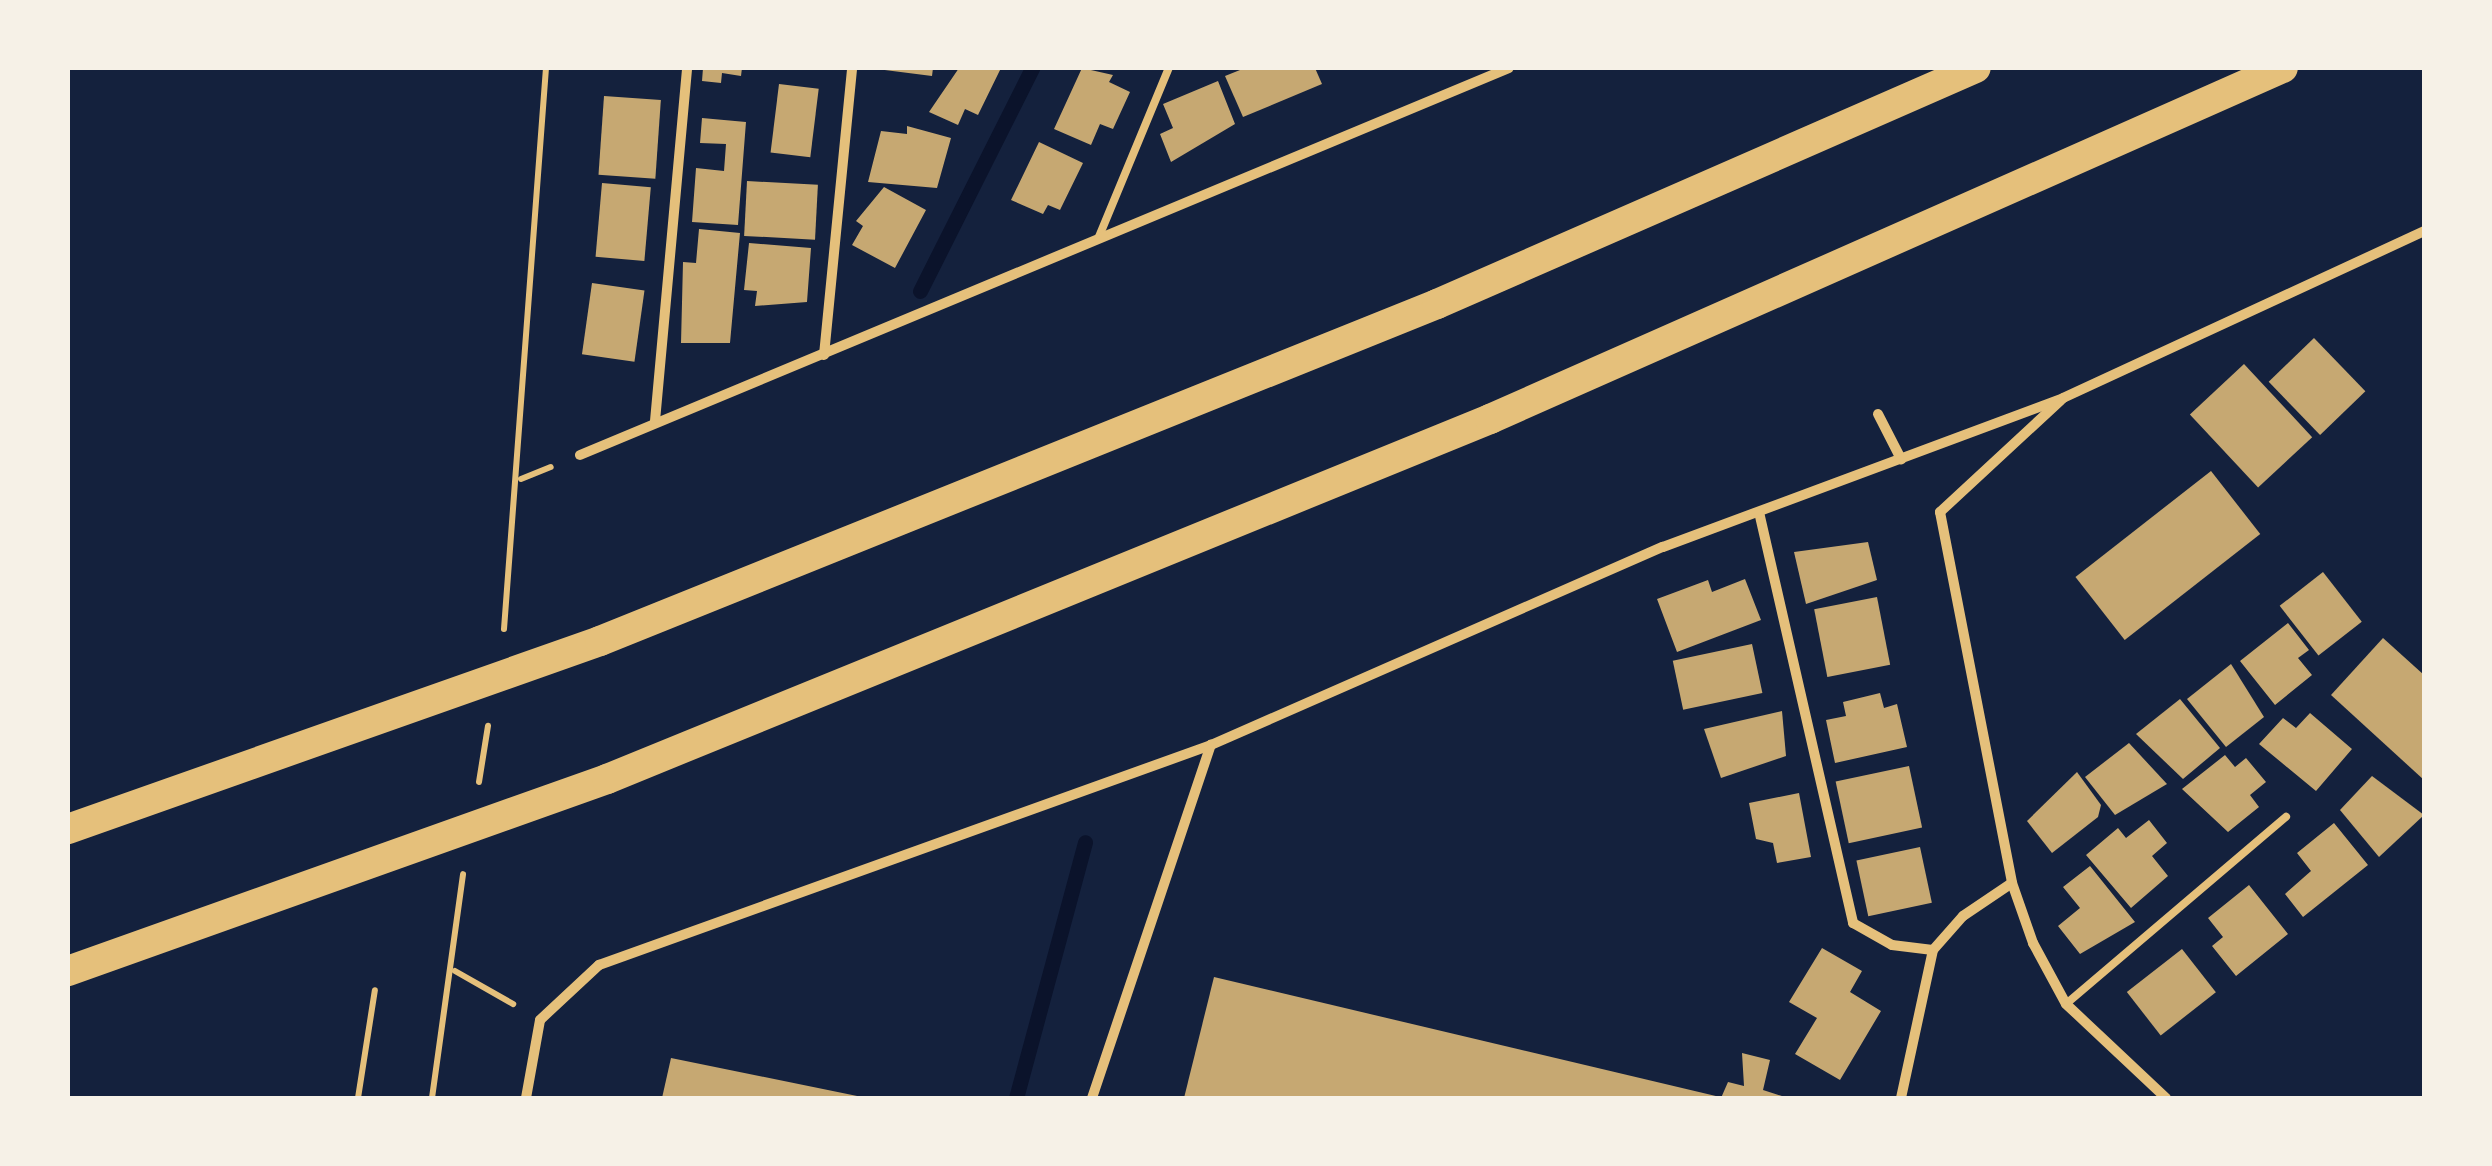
<!DOCTYPE html>
<style>
body{margin:0}
#map{position:relative;width:2492px;height:1166px;overflow:hidden;background:#14213d;font-family:Inter,sans-serif}
div>[style]{position:absolute}
[style*='--x']{left:calc(var(--x)*1px);top:calc(var(--y)*1px);width:calc(var(--w)*1px);rotate:calc(var(--a)*1deg)}
.stream>*{height:15px;margin:-7.5px;padding:0 7.5px;transform-origin:7.5px;border-radius:7.5px;background:#0b132b}
.building>*{inset:0;background:#c6a872;transform-origin:0 0}
.path>*{height:6px;margin:-3px;padding:0 3px;transform-origin:3px;border-radius:3px;background:#e5c07b}
.service>*{height:8px;margin:-4px;padding:0 4px;transform-origin:4px;border-radius:4px;background:#e5c07b}
.minor>*{height:10px;margin:-5px;padding:0 5px;transform-origin:5px;border-radius:5px;background:#e5c07b}
.motorway>*{height:30px;margin:-15px;padding:0 15px;transform-origin:15px;border-radius:15px;background:#e5c07b}
span{translate:-50% -50%;white-space:nowrap;text-align:center;line-height:1.15;-webkit-text-stroke:10px #f6f1e7;paint-order:stroke}
.frame{position:absolute;inset:0;border:70px solid #f6f1e7;pointer-events:none}
</style>
<div id="map">
<div class="stream">
<i style="--x:920;--y:291;--w:250;--a:-63.3"></i>
<i style="--x:1016;--y:1098;--w:265;--a:-74.9"></i>
</div>
<div class="building">
<i style="clip-path:polygon(703px 68px,742px 68px,741px 76px,722px 73px,721px 83px,702px 81px)"></i>
<i style="clip-path:polygon(869px 68px,933px 68px,932px 76px)"></i>
<i style="clip-path:polygon(959px 68px,1001px 68px,978px 115px,965px 109px,958px 125px,929px 112px)"></i>
<i style="clip-path:polygon(1082px 68px,1113px 75px,1109px 82px,1130px 92px,1113px 129px,1100px 124px,1091px 145px,1054px 129px)"></i>
<i style="clip-path:polygon(1245px 68px,1315px 68px,1322px 84px,1243px 117px,1225px 76px)"></i>
<i style="clip-path:polygon(1218px 81px,1235px 124px,1171px 162px,1160px 134px,1173px 128px,1163px 104px)"></i>
<i style="left:779px;top:84px;width:40px;height:69px;rotate:7deg"></i>
<i style="left:604px;top:96px;width:57px;height:79px;rotate:4deg"></i>
<i style="clip-path:polygon(702px 118px,746px 122px,738px 225px,692px 222px,696px 168px,724px 171px,726px 144px,700px 143px)"></i>
<i style="clip-path:polygon(907px 126px,951px 138px,937px 188px,868px 182px,881px 131px,907px 134px)"></i>
<i style="clip-path:polygon(1039px 142px,1083px 163px,1060px 210px,1048px 205px,1043px 214px,1011px 200px)"></i>
<i style="left:747px;top:181px;width:71px;height:55px;rotate:3deg"></i>
<i style="left:602px;top:183px;width:49px;height:74px;rotate:5deg"></i>
<i style="clip-path:polygon(884px 187px,926px 210px,895px 268px,852px 245px,863px 226px,856px 221px)"></i>
<i style="clip-path:polygon(699px 229px,740px 233px,730px 343px,681px 343px,683px 262px,696px 263px)"></i>
<i style="clip-path:polygon(749px 243px,811px 248px,807px 302px,755px 306px,757px 291px,744px 290px)"></i>
<i style="left:592px;top:283px;width:53px;height:72px;rotate:8deg"></i>
<i style="left:2314px;top:338px;width:74px;height:63px;rotate:46deg"></i>
<i style="left:2244px;top:364px;width:100px;height:74px;rotate:47deg"></i>
<i style="left:2211px;top:471px;width:80px;height:172px;rotate:52deg"></i>
<i style="clip-path:polygon(1868px 542px,1877px 580px,1806px 604px,1794px 552px)"></i>
<i style="left:2323px;top:572px;width:63px;height:55px;rotate:52deg"></i>
<i style="clip-path:polygon(1745px 579px,1761px 620px,1677px 652px,1657px 599px,1708px 580px,1712px 592px)"></i>
<i style="left:1877px;top:597px;width:69px;height:64px;rotate:79deg"></i>
<i style="clip-path:polygon(2288px 623px,2309px 650px,2298px 658px,2312px 675px,2275px 705px,2240px 661px)"></i>
<i style="clip-path:polygon(2383px 638px,2424px 675px,2424px 780px,2331px 695px)"></i>
<i style="left:1752px;top:644px;width:50px;height:81px;rotate:78deg"></i>
<i style="clip-path:polygon(2231px 664px,2264px 717px,2226px 747px,2187px 699px)"></i>
<i style="clip-path:polygon(1880px 693px,1884px 708px,1897px 704px,1907px 747px,1835px 763px,1826px 720px,1846px 716px,1843px 702px)"></i>
<i style="clip-path:polygon(2180px 699px,2220px 748px,2183px 779px,2136px 734px)"></i>
<i style="clip-path:polygon(1782px 711px,1786px 756px,1721px 778px,1704px 729px)"></i>
<i style="clip-path:polygon(2310px 713px,2352px 749px,2316px 791px,2259px 744px,2283px 718px,2296px 728px)"></i>
<i style="clip-path:polygon(2129px 743px,2167px 784px,2115px 815px,2085px 777px)"></i>
<i style="clip-path:polygon(2225px 755px,2235px 767px,2246px 758px,2266px 782px,2250px 795px,2259px 807px,2228px 832px,2182px 789px)"></i>
<i style="left:1909px;top:766px;width:63px;height:75px;rotate:78deg"></i>
<i style="clip-path:polygon(2077px 772px,2101px 805px,2098px 817px,2052px 853px,2027px 821px)"></i>
<i style="clip-path:polygon(2372px 776px,2424px 815px,2379px 857px,2340px 810px)"></i>
<i style="clip-path:polygon(1799px 793px,1811px 857px,1777px 863px,1773px 843px,1756px 839px,1749px 803px)"></i>
<i style="clip-path:polygon(2149px 820px,2167px 843px,2152px 856px,2168px 876px,2131px 908px,2086px 855px,2118px 828px,2126px 838px)"></i>
<i style="clip-path:polygon(2334px 823px,2368px 865px,2303px 917px,2285px 894px,2311px 871px,2297px 853px)"></i>
<i style="left:1920px;top:847px;width:57px;height:65px;rotate:78deg"></i>
<i style="clip-path:polygon(2090px 866px,2135px 922px,2080px 954px,2058px 926px,2080px 908px,2063px 887px)"></i>
<i style="clip-path:polygon(2249px 885px,2288px 934px,2236px 976px,2212px 946px,2223px 937px,2208px 918px)"></i>
<i style="clip-path:polygon(1822px 948px,1862px 971px,1850px 992px,1881px 1011px,1840px 1080px,1795px 1054px,1817px 1018px,1789px 1002px)"></i>
<i style="left:2182px;top:949px;width:55px;height:70px;rotate:52deg"></i>
<i style="clip-path:polygon(1214px 977px,1720px 1097px,1720px 1098px,1184px 1098px)"></i>
<i style="clip-path:polygon(1742px 1053px,1770px 1060px,1763px 1090px,1788px 1098px,1721px 1098px,1728px 1082px,1744px 1086px)"></i>
<i style="clip-path:polygon(671px 1058px,862px 1097px,862px 1098px,662px 1098px)"></i>
</div>
<div class="path">
<i style="--x:521;--y:479;--w:32;--a:-22"></i>
<i style="--x:504;--y:629;--w:563;--a:-85.72"></i>
<i style="--x:479;--y:782;--w:57;--a:-80.9"></i>
<i style="--x:455;--y:971;--w:67;--a:29.6"></i>
<i style="--x:358;--y:1098;--w:109;--a:-81.1"></i>
<i style="--x:432;--y:1098;--w:226;--a:-82.1"></i>
</div>
<div class="service">
<i style="--x:1098;--y:239;--w:185;--a:-67.5"></i>
<i style="--x:2066;--y:1004;--w:289;--a:-40.4"></i>
</div>
<div class="minor">
<i style="--x:824;--y:355;--w:288;--a:-84.4"></i>
<i style="--x:2061;--y:400;--w:165;--a:137.2"></i>
<i style="--x:1940;--y:512;--w:378;--a:79"></i>
<i style="--x:2012;--y:883;--w:64;--a:70.7"></i>
<i style="--x:2033;--y:943;--w:69;--a:61.6"></i>
<i style="--x:2066;--y:1004;--w:137;--a:43.2"></i>
<i style="--x:1878;--y:414;--w:51;--a:62.9"></i>
<i style="--x:655;--y:421;--w:354;--a:-84.8"></i>
<i style="--x:580;--y:455;--w:1006;--a:-22.62"></i>
<i style="--x:1759;--y:512;--w:422;--a:77.1"></i>
<i style="--x:1853;--y:923;--w:45;--a:29.4"></i>
<i style="--x:1892;--y:945;--w:41;--a:7"></i>
<i style="--x:526;--y:1098;--w:79;--a:-79.8"></i>
<i style="--x:540;--y:1020;--w:81;--a:-43"></i>
<i style="--x:599;--y:965;--w:650;--a:-19.77"></i>
<i style="--x:1211;--y:745;--w:493;--a:-23.7"></i>
<i style="--x:1663;--y:547;--w:427;--a:-20.4"></i>
<i style="--x:2063;--y:398;--w:398;--a:-24.8"></i>
<i style="--x:1092;--y:1098;--w:373;--a:-71.4"></i>
<i style="--x:1901;--y:1098;--w:151;--a:-77.8"></i>
<i style="--x:1933;--y:950;--w:45;--a:-48.6"></i>
<i style="--x:1963;--y:916;--w:59;--a:-34"></i>
</div>
<div class="motorway">
<i style="--x:68;--y:829;--w:564;--a:-19.46"></i>
<i style="--x:600;--y:641;--w:902;--a:-21.93"></i>
<i style="--x:1437;--y:304;--w:588;--a:-23.65"></i>
<i style="--x:68;--y:971;--w:572;--a:-19.61"></i>
<i style="--x:607;--y:779;--w:954;--a:-22.18"></i>
<i style="--x:1490;--y:419;--w:867;--a:-23.88"></i>
</div>
<div class="frame"></div>
</div>
